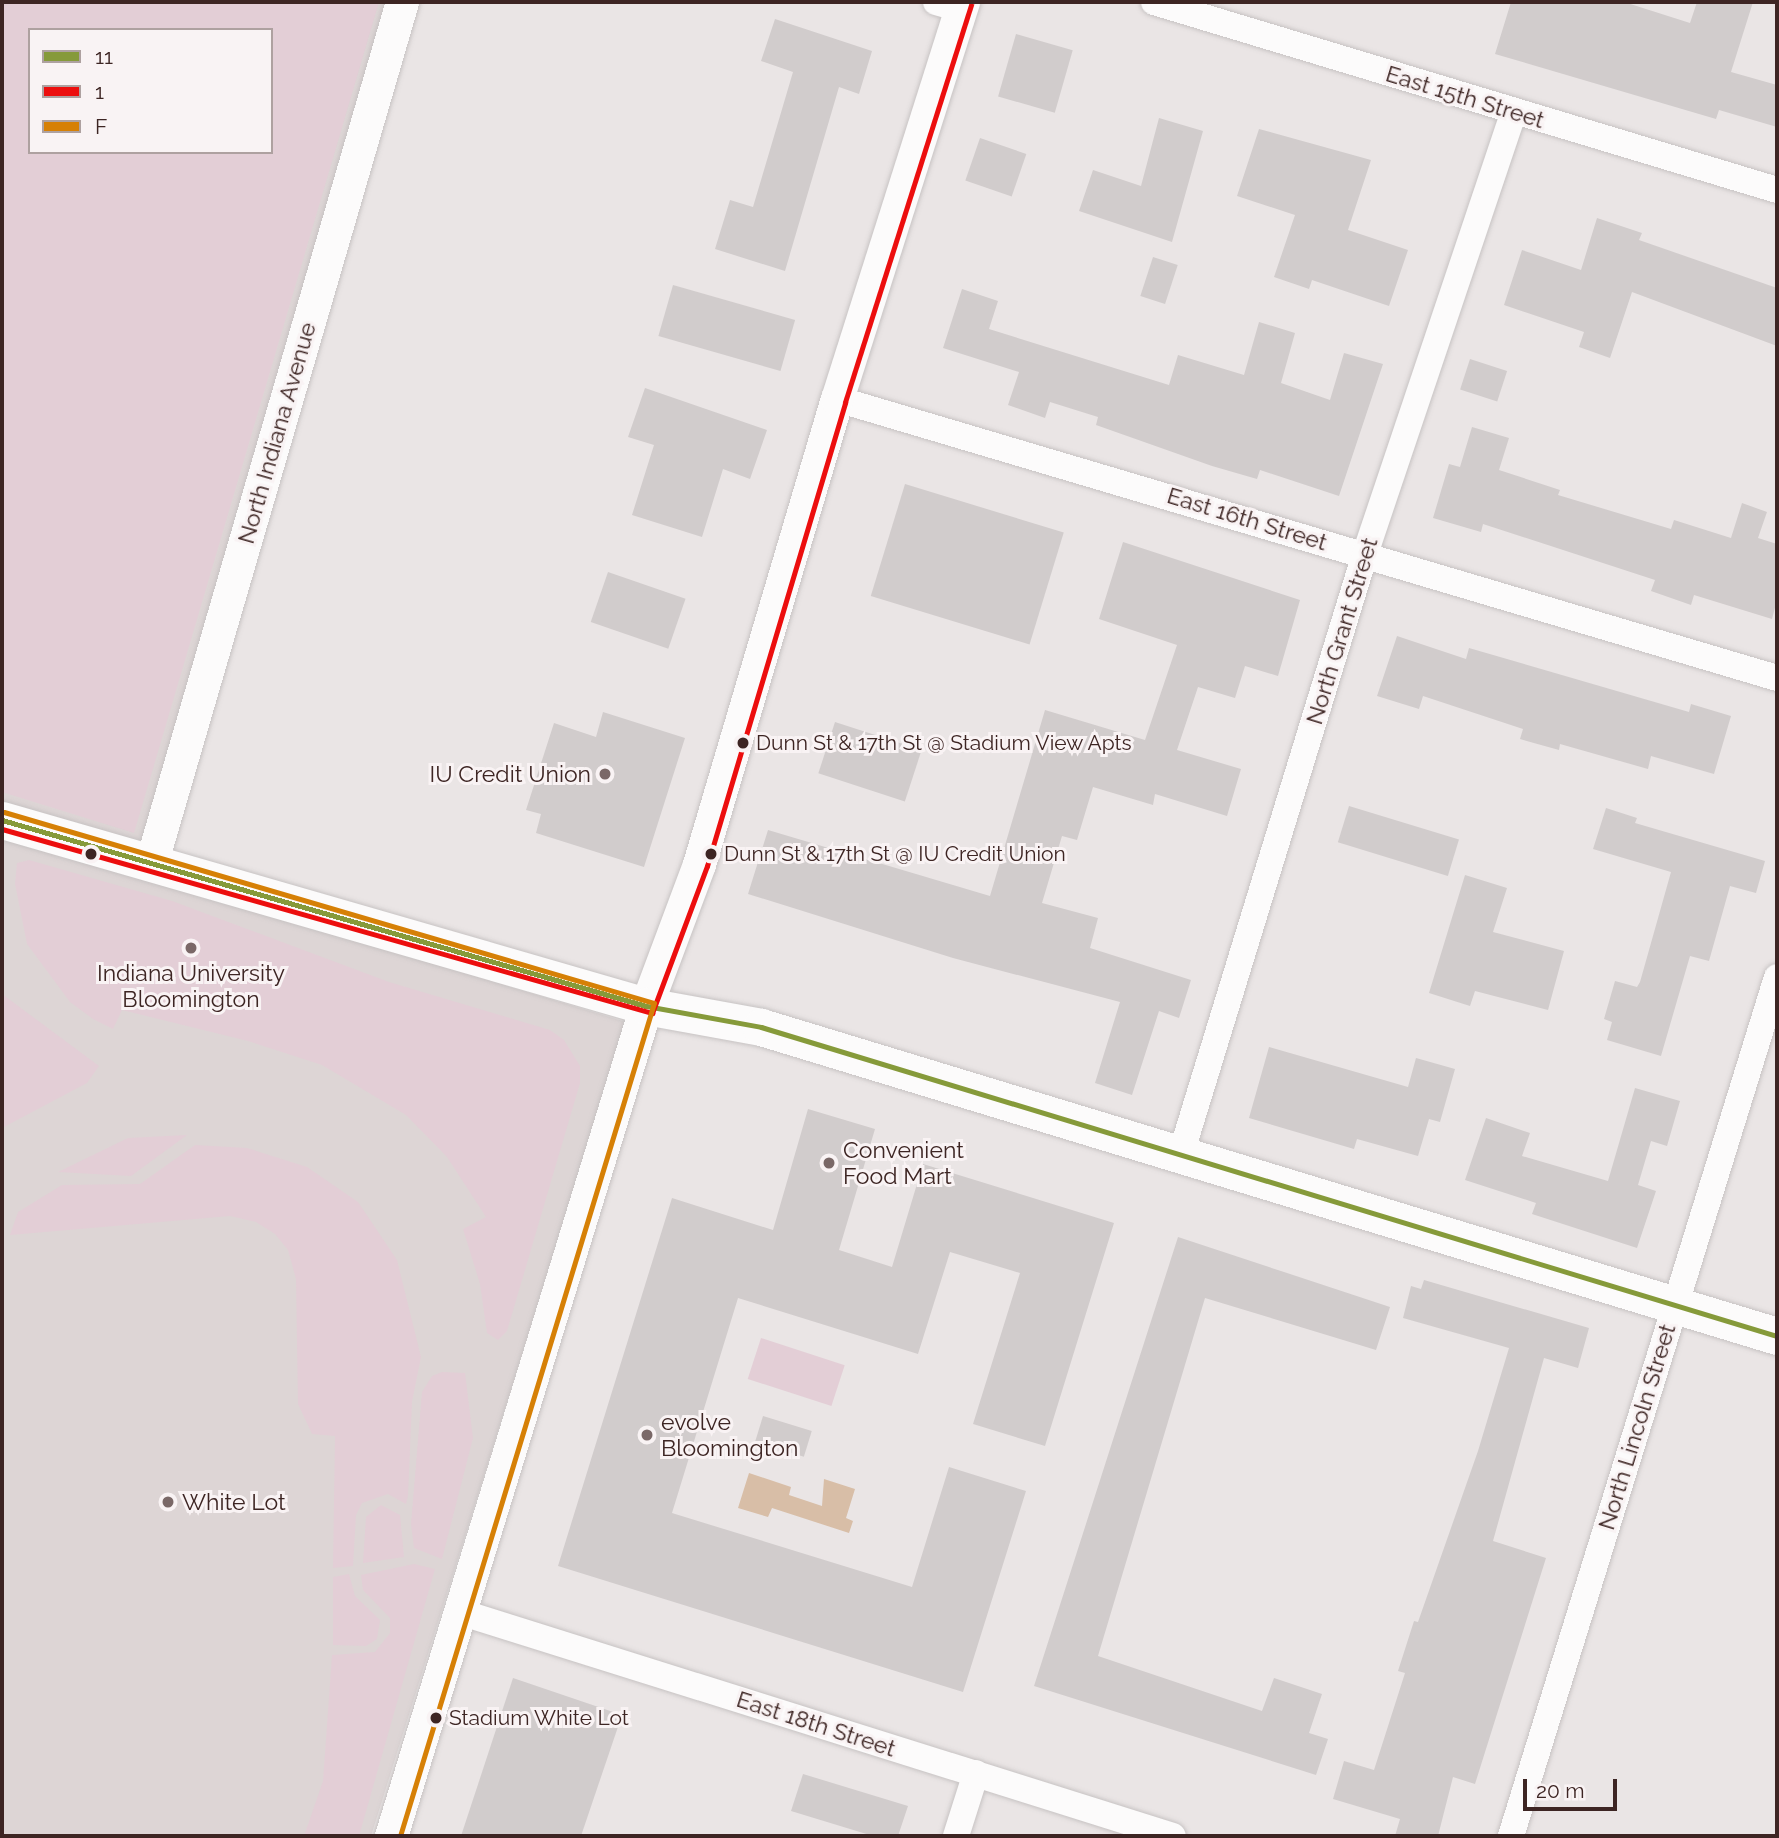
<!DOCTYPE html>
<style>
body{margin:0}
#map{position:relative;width:1779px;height:1838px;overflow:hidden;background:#eae5e5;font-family:Raleway,sans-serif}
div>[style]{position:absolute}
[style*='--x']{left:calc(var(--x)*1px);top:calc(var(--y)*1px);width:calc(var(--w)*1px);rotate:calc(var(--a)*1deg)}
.built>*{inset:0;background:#ddd5d5}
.green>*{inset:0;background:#e3ced6;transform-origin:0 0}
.water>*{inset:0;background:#d8bea7}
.building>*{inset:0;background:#d1cccc;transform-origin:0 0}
.roads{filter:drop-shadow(0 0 2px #c7c3c3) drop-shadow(0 0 2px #c7c3c3)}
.minor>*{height:26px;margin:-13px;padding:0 13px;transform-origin:13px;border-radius:13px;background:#fcfbfb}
.tertiary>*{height:33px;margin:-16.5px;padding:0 16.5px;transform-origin:16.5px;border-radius:16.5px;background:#fcfbfb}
.secondary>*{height:37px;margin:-18.5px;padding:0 18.5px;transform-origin:18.5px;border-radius:18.5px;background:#fcfbfb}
.bus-1>*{height:5px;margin:-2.5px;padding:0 2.5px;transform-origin:2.5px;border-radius:2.5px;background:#869a3a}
.bus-2>*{height:5px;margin:-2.5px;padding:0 2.5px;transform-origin:2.5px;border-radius:2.5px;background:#ec0e0e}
.bus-3>*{height:5px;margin:-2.5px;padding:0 2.5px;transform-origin:2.5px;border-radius:2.5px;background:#d68006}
.dots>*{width:19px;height:19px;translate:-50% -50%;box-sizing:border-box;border:4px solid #f9f3f4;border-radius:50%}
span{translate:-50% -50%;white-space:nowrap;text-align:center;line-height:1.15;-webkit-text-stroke:6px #f9f3f4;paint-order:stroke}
.bus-label{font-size:21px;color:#3d2523}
.left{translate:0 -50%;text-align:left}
.street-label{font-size:23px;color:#3d2523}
.poi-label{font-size:23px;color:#3d2523}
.right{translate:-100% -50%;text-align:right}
.frame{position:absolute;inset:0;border:4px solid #3d2523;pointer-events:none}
.legend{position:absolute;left:28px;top:28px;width:245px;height:126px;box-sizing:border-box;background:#f9f3f4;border:2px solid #aea1a0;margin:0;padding:9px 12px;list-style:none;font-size:21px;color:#3d2523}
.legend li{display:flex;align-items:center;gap:14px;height:35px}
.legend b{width:35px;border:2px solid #aea1a0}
.scale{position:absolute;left:1523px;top:1779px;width:94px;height:32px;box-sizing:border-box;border:4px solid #3d2523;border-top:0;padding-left:9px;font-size:21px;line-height:24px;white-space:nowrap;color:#3d2523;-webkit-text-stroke:5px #f9f3f4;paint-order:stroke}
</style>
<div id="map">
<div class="built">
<i style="clip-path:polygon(evenodd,2px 2px,391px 2px,134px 873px,626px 1022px,371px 1836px,2px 1836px,2px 2px,30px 30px,271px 30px,271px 152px,30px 152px,30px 30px)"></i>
</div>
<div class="green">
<i style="clip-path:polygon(evenodd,2px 2px,379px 2px,134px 833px,2px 792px,2px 2px,30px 30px,271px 30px,271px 152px,30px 152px,30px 30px)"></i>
<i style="clip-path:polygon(29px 860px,172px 901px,389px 982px,550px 1030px,564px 1040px,580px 1066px,580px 1083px,507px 1331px,498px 1340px,487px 1333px,480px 1284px,463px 1229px,486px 1217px,447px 1157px,406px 1115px,322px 1065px,248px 1041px,122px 1010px,113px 1029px,93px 1019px,70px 1002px,27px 944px,15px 884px,17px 863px)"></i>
<i style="clip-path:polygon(2px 994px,99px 1066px,87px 1083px,2px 1128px)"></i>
<i style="clip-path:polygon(187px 1135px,131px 1176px,58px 1172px,128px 1138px)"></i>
<i style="clip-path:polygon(195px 1145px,247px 1148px,307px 1167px,358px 1202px,397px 1260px,421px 1357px,412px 1402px,408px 1496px,406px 1504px,388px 1494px,362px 1503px,356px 1515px,353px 1566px,333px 1568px,335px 1436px,312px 1434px,298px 1404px,296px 1279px,288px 1250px,275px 1234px,256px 1222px,230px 1216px,10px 1235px,18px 1212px,62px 1185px,140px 1184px)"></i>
<i style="left:761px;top:1338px;width:88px;height:43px;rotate:18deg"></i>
<i style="clip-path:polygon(442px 1372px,465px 1373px,473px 1438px,442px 1559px,414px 1548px,411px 1524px,422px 1392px,432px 1376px)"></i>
<i style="clip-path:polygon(381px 1505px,400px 1515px,404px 1557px,363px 1563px,366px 1517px)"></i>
<i style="clip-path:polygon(414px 1564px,435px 1569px,359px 1836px,304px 1836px,323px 1781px,332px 1655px,375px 1652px,390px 1633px,390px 1618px,363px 1590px,361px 1575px)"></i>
<i style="clip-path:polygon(349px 1574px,355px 1596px,380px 1620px,377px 1639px,366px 1646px,333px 1645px,333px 1577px)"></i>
</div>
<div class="water">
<i style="clip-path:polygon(749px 1473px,791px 1487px,789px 1495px,822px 1506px,824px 1479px,855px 1489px,846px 1518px,853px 1521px,849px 1533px,772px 1508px,768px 1517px,738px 1508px)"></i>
</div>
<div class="building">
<i style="clip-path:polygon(1511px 2px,1624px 2px,1690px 23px,1697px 2px,1753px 2px,1731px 72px,1777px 85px,1777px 127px,1719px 110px,1716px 119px,1495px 54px)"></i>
<i style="clip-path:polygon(775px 19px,872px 51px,859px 94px,839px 87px,785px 271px,715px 249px,730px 200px,753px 207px,793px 72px,761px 61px)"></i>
<i style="left:1016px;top:34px;width:59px;height:65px;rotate:16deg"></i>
<i style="clip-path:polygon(1159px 118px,1203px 131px,1172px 242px,1079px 211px,1093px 170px,1141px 186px)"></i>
<i style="clip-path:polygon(1259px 129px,1371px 160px,1348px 230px,1408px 250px,1389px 306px,1312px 280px,1309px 289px,1274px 277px,1295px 215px,1237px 196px)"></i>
<i style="left:980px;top:138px;width:49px;height:45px;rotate:19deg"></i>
<i style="clip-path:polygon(1597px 218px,1642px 233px,1639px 240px,1777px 288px,1777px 346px,1632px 292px,1610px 358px,1579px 347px,1584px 332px,1504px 305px,1522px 250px,1581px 270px)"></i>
<i style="left:1153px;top:257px;width:26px;height:41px;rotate:18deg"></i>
<i style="left:673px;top:285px;width:127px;height:53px;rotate:16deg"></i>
<i style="clip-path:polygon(962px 289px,998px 301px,989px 329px,1169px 385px,1178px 355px,1244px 375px,1259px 322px,1295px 333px,1281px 383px,1330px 400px,1344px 353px,1383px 364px,1339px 496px,1260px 470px,1257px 479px,1212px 466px,1096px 425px,1098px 417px,1050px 402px,1045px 418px,1008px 405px,1019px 372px,943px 348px)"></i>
<i style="left:1470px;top:359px;width:39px;height:32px;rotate:18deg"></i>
<i style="clip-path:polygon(645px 388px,767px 430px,750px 479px,723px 469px,702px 537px,632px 515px,654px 445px,628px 437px)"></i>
<i style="clip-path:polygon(1472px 427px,1509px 438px,1499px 470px,1560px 490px,1558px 495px,1671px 529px,1674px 520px,1731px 538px,1742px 503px,1767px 512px,1758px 538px,1777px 544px,1777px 600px,1772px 619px,1694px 595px,1691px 605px,1651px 591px,1655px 580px,1483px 524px,1481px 532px,1433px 518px,1449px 464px,1460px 467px)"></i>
<i style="left:905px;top:484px;width:166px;height:117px;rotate:17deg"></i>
<i style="clip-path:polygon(1123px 542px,1300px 600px,1278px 676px,1245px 666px,1235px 698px,1198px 687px,1177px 750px,1241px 769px,1227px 816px,1155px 794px,1153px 805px,1093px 787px,1077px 840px,1062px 836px,1042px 903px,1098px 918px,1090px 948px,1191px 980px,1179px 1018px,1159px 1011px,1132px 1095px,1095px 1083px,1120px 1002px,953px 958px,748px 894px,768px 830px,990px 896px,1045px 710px,1145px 740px,1177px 645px,1099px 619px)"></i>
<i style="left:608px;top:572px;width:82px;height:53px;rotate:19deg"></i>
<i style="clip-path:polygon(1397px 636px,1466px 659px,1469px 648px,1689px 712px,1691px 704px,1731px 716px,1714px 774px,1651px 756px,1648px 769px,1560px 744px,1559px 750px,1520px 739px,1523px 729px,1423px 696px,1419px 709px,1377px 696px)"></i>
<i style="clip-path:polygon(603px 712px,685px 738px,644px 867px,536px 833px,541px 814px,526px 810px,554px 723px,596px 737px)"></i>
<i style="left:835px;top:722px;width:91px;height:54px;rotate:18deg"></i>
<i style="left:1349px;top:806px;width:115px;height:38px;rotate:17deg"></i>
<i style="clip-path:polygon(1606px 808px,1637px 818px,1635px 823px,1765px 861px,1756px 893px,1730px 886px,1709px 961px,1690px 956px,1661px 1056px,1607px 1040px,1612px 1022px,1604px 1019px,1615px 981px,1637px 987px,1640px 982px,1671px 872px,1593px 849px)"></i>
<i style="clip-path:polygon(1465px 875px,1507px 888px,1493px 932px,1564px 951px,1548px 1010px,1475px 991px,1470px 1006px,1429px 993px)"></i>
<i style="clip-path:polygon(1269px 1047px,1408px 1087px,1416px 1058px,1455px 1069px,1440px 1122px,1429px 1119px,1418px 1156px,1357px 1139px,1354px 1149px,1249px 1118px)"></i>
<i style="clip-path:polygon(1635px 1088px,1680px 1101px,1667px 1146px,1651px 1141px,1638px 1185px,1656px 1191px,1637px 1248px,1532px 1214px,1536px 1203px,1465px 1180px,1486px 1118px,1530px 1133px,1522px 1156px,1608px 1181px)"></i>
<i style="clip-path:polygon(808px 1109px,875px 1129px,839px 1250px,892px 1267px,923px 1164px,1114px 1223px,1045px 1446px,973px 1424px,1020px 1273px,950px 1252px,918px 1354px,738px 1298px,672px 1513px,912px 1587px,949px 1467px,1026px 1491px,963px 1692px,558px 1566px,672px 1198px,773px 1230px)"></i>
<i style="clip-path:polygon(1178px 1237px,1390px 1307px,1376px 1350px,1205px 1298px,1098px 1656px,1262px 1711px,1274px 1678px,1322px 1694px,1309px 1733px,1328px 1739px,1316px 1775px,1034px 1686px)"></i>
<i style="clip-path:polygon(1424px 1280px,1589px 1328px,1578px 1368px,1544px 1358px,1493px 1541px,1546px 1558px,1475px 1784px,1453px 1777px,1438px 1836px,1395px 1836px,1400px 1819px,1333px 1799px,1344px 1761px,1374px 1770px,1405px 1673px,1398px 1671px,1414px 1621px,1418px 1622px,1478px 1451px,1509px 1348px,1403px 1318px,1411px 1286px,1421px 1289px)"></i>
<i style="left:763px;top:1416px;width:51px;height:27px;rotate:17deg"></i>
<i style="clip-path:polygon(513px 1678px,622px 1715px,581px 1836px,461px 1836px)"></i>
<i style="clip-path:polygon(803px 1774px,908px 1806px,898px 1836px,873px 1836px,791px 1811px)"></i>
</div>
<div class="roads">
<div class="minor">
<i style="--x:936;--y:2;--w:25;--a:16"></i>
<i style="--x:1154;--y:2;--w:651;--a:16.79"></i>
<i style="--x:837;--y:399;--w:981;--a:16.53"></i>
<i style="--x:1181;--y:1154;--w:628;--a:-72.95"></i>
<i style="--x:1365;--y:554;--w:466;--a:-71.4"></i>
<i style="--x:460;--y:1612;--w:747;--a:17.44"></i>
<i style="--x:956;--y:1836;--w:66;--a:-72.4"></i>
<i style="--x:1511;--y:1836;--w:899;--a:-72.79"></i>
</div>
<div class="tertiary">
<i style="--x:151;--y:864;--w:898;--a:-73.77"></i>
<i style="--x:391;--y:1836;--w:868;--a:-72.92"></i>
<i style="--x:646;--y:1006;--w:152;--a:-69.5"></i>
<i style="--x:699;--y:864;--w:485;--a:-73.5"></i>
<i style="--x:837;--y:399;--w:417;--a:-72.4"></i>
</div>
<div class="secondary">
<i style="--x:2;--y:820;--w:670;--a:16.11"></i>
<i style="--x:646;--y:1006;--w:117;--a:10.3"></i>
<i style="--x:761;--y:1027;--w:1062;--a:16.92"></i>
</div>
</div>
<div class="bus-1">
<i style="--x:2;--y:820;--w:670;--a:16.11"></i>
<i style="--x:646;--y:1006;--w:117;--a:10.3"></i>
<i style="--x:761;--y:1027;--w:1062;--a:16.92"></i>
</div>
<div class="bus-2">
<i style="--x:2;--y:829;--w:676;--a:15.81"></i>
<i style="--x:652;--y:1013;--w:157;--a:-69.5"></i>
<i style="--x:707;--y:866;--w:484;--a:-73.4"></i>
<i style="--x:845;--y:402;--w:417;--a:-72.4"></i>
</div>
<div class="bus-3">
<i style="--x:4;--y:812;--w:677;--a:16.38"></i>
<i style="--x:654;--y:1003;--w:871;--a:106.96"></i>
</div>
<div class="dots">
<i style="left:743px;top:743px;background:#3d2523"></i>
<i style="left:605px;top:774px;background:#7a6867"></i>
<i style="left:91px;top:854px;background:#3d2523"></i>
<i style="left:711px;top:854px;background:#3d2523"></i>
<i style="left:191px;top:948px;background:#7a6867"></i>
<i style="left:829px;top:1163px;background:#7a6867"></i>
<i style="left:647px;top:1435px;background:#7a6867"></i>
<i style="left:168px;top:1502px;background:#7a6867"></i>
<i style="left:436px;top:1718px;background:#3d2523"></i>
</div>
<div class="bus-label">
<span class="left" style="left:756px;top:743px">Dunn St &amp; 17th St @ Stadium View Apts</span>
<span class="left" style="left:724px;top:854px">Dunn St &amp; 17th St @ IU Credit Union</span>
<span class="left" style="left:449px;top:1718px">Stadium White Lot</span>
</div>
<div class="street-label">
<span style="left:1465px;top:97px;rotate:17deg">East 15th Street</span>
<span style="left:277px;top:433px;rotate:-74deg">North Indiana Avenue</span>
<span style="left:1247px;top:519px;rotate:17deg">East 16th Street</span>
<span style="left:1342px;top:631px;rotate:-73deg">North Grant Street</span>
<span style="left:1637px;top:1427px;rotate:-73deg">North Lincoln Street</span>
<span style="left:816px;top:1724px;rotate:18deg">East 18th Street</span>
</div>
<div class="poi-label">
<span class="right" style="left:591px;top:774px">IU Credit Union</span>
<span style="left:191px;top:986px">Indiana University<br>Bloomington</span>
<span class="left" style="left:843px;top:1163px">Convenient<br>Food Mart</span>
<span class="left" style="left:661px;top:1435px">evolve<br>Bloomington</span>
<span class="left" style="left:182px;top:1502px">White Lot</span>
</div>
<div class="frame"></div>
<ul class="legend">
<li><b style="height:9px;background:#869a3a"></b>11</li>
<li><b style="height:9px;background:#ec0e0e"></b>1</li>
<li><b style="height:9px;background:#d68006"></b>F</li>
</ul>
<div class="scale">20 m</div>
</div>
